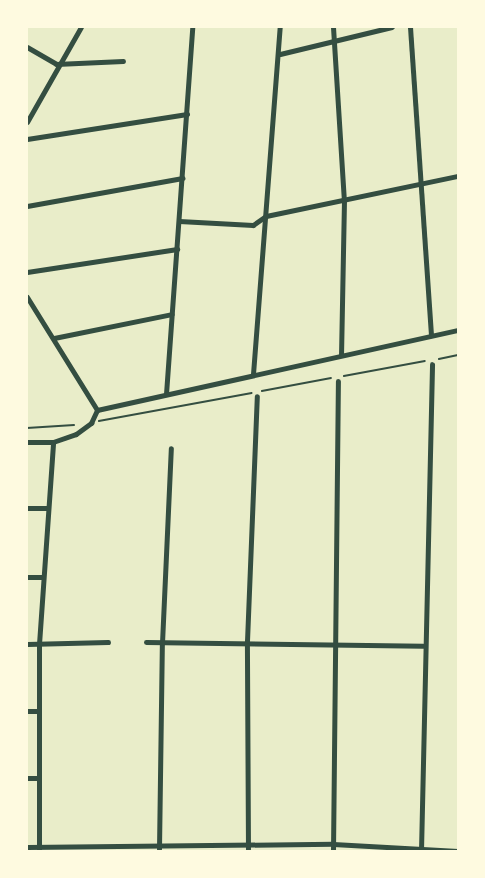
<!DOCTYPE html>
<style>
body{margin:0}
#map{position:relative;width:485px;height:878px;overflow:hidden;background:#e9edc9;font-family:"Crimson Pro",serif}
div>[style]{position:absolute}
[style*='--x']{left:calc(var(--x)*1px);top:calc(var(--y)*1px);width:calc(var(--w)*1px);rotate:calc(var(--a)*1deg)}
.path>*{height:1.5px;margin:-0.75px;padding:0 0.75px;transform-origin:0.75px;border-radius:0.75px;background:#344e41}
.minor>*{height:5px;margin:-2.5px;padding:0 2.5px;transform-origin:2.5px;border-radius:2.5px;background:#344e41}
span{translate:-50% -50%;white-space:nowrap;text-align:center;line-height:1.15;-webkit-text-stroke:4.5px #fefae0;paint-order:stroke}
.frame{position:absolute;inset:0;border:28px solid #fefae0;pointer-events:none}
</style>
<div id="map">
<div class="path">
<i style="--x:439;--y:359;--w:19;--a:-12"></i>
<i style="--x:344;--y:376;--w:82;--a:-10.5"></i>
<i style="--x:262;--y:391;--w:70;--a:-10.7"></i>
<i style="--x:99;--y:421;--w:155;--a:-10.4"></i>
<i style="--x:27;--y:428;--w:47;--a:-3.7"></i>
</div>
<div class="minor">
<i style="--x:333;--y:27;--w:173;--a:86.4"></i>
<i style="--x:344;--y:200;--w:155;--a:91.1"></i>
<i style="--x:410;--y:27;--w:309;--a:86.1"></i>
<i style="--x:27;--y:47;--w:34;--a:30"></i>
<i style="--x:56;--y:64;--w:67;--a:-2.6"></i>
<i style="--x:280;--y:54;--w:115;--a:-13.6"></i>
<i style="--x:27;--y:122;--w:109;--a:-60.4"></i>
<i style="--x:27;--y:139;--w:162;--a:-8.9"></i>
<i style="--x:27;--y:206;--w:158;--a:-10.2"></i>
<i style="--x:179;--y:221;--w:74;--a:3.1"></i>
<i style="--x:253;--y:225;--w:16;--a:-35"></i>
<i style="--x:266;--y:216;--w:196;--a:-11.8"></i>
<i style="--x:27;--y:272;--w:152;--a:-8.7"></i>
<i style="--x:27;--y:297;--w:133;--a:58.2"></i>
<i style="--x:54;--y:338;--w:120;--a:-11.5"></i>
<i style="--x:253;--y:374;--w:348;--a:-85.6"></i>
<i style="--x:166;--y:394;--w:368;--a:-85.9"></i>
<i style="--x:97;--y:410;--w:370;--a:-12.5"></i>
<i style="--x:27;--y:442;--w:26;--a:0"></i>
<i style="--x:53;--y:442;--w:24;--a:-19"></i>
<i style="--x:76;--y:434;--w:19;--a:-36"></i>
<i style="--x:91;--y:423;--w:14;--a:-65"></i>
<i style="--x:27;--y:508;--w:20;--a:0"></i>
<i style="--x:27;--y:577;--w:15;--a:0"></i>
<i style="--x:146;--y:642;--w:277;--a:0.8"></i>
<i style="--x:27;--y:644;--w:81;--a:-1.4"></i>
<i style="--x:27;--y:711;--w:12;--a:0"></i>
<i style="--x:27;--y:778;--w:11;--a:0"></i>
<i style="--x:27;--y:847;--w:306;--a:-0.6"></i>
<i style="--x:333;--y:844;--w:125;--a:3.2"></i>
<i style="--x:159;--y:849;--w:206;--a:-89.2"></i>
<i style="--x:162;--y:643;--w:195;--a:-87.4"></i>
<i style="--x:39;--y:851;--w:207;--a:-90"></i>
<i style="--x:39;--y:644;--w:202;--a:-86"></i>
<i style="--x:248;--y:851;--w:210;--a:-90.3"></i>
<i style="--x:247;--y:641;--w:245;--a:-87.7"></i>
<i style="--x:333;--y:851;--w:470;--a:-89.4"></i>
<i style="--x:421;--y:851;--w:487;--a:-88.7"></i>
</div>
<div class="frame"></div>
</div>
